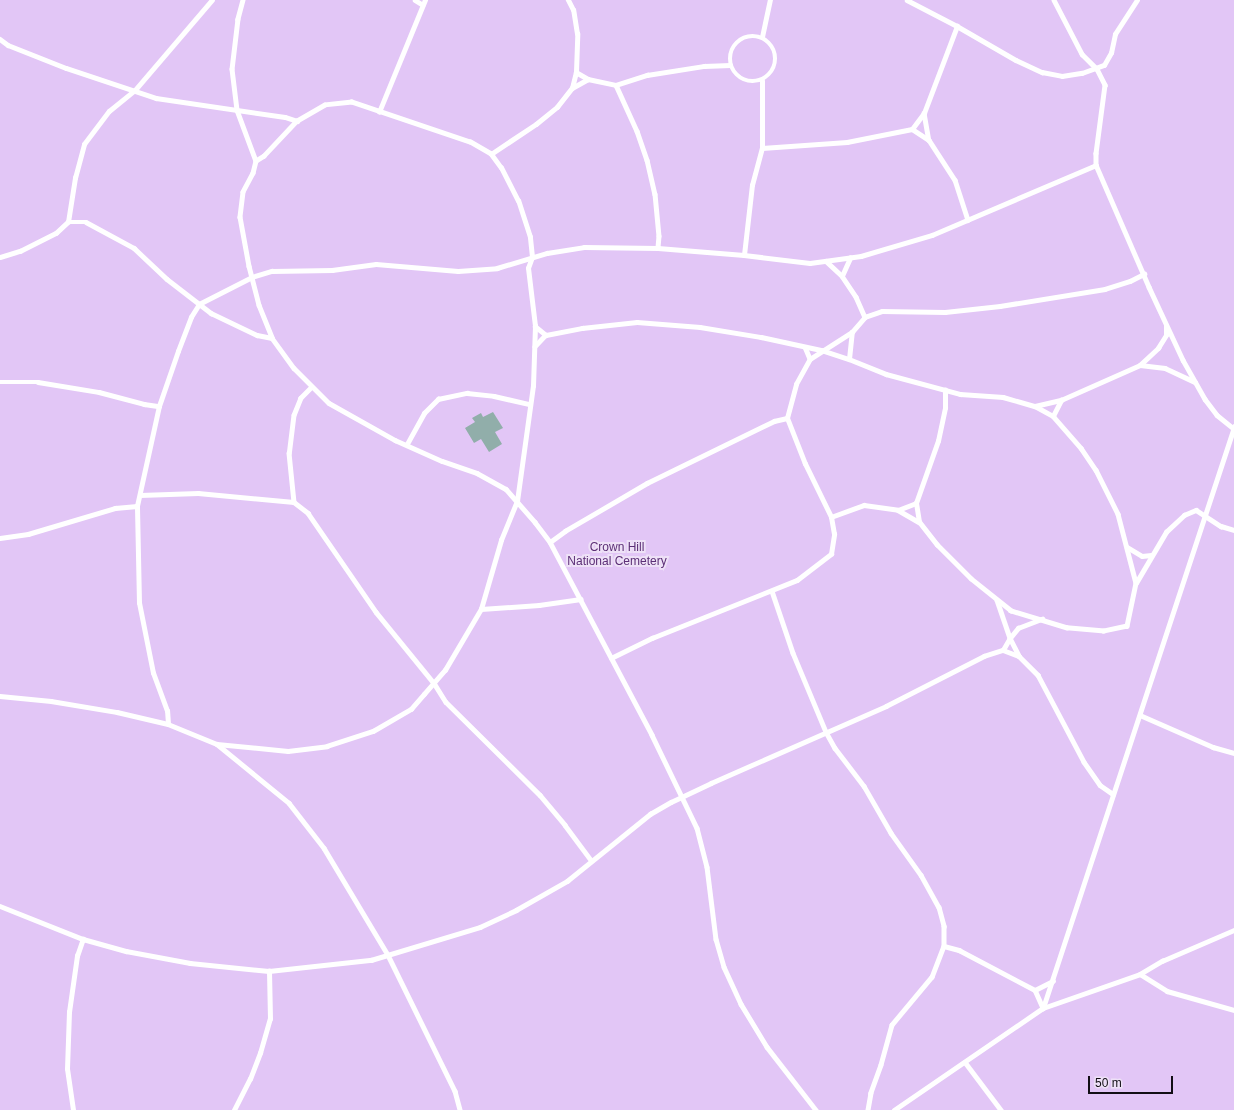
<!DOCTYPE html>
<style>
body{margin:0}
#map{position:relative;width:1234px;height:1110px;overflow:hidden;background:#eee1f7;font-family:Helvetica,sans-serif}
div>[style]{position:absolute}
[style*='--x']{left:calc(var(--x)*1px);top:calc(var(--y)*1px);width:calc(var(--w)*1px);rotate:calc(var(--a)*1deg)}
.green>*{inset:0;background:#e2c6f6;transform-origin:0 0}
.building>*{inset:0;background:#91aeaa}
.service>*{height:4.5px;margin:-2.25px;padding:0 2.25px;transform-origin:2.25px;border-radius:2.25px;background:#fff}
.service>.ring{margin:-2.25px;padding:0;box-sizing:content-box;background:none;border:4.5px solid #fff;border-radius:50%}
span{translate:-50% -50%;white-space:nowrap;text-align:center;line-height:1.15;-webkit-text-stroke:4px #eee1f7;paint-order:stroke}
.park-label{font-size:12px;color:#5c2f76}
.scale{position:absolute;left:1088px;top:1076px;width:85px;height:18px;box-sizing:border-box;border:2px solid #120e15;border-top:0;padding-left:5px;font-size:12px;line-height:14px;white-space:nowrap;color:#120e15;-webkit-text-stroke:3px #eee1f7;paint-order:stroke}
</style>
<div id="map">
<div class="green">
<i style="left:0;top:0;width:1234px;height:1110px"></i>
</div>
<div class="building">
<i style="clip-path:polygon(493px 412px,503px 428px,495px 432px,502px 444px,489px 452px,481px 439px,474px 443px,465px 428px,475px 422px,472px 418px,481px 413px,483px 417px)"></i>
</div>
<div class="service">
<i style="--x:243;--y:0;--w:20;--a:105"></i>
<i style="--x:238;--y:19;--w:50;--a:96.8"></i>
<i style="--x:232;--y:69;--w:41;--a:83"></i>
<i style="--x:237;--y:110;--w:54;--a:69.6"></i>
<i style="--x:256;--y:161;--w:12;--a:104"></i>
<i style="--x:253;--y:173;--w:21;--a:118"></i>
<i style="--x:243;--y:192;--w:25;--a:97"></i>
<i style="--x:240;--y:217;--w:50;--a:79.6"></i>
<i style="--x:249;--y:266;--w:40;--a:75.6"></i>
<i style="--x:259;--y:305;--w:35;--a:68"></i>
<i style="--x:272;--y:338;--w:37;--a:54"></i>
<i style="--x:294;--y:368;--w:49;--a:45"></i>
<i style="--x:329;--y:403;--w:76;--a:29.3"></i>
<i style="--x:395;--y:440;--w:51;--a:24.1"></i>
<i style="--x:442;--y:461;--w:37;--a:19"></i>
<i style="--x:477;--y:473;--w:33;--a:29"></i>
<i style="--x:506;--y:489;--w:44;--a:48.7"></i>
<i style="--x:535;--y:522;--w:25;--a:53"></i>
<i style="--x:550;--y:542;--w:218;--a:62.1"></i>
<i style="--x:652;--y:735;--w:103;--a:64.2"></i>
<i style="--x:697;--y:828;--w:40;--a:75.6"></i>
<i style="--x:707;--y:867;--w:73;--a:82.9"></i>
<i style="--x:716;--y:939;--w:29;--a:74"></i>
<i style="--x:724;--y:967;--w:41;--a:65.3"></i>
<i style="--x:741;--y:1004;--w:50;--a:58.8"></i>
<i style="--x:767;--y:1047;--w:80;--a:52.1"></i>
<i style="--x:415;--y:0;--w:9;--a:32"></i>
<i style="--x:907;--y:0;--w:56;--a:27.5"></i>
<i style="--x:957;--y:26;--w:68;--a:30"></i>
<i style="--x:1016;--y:60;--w:29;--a:25"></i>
<i style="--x:1042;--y:72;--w:20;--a:11"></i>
<i style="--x:1062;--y:76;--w:20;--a:-9"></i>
<i style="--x:1082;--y:73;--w:23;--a:-20"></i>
<i style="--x:1104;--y:65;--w:14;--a:-60"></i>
<i style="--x:1111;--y:53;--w:19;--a:-78"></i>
<i style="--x:1115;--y:34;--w:40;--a:-57.1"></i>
<i style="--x:1054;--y:0;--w:61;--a:62.6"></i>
<i style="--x:1082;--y:54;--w:21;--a:45"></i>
<i style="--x:1097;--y:69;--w:18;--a:63"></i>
<i style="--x:1105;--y:85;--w:69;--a:97.5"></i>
<i style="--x:1096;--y:153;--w:12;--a:90"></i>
<i style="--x:1096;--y:165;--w:133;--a:66.5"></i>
<i style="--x:1149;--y:287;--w:81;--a:65"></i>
<i style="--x:1183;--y:360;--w:45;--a:60.6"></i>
<i style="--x:1205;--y:399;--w:20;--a:53"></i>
<i style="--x:1217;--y:415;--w:22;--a:39"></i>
<i class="ring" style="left:730px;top:36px;width:41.5px;height:41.5px"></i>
<i style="--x:762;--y:37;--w:38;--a:-78"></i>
<i style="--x:0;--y:39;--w:10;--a:37"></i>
<i style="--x:8;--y:45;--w:62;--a:21.6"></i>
<i style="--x:66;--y:68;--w:95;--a:18.4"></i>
<i style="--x:156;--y:98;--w:130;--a:8.4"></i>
<i style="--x:285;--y:117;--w:13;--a:18"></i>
<i style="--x:576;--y:72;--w:14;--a:30"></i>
<i style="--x:588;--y:79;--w:29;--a:12"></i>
<i style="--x:616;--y:85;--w:33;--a:-18"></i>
<i style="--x:647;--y:75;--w:58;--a:-9"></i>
<i style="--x:704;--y:66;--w:26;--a:-2"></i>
<i style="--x:616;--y:85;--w:51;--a:65.5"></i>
<i style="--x:637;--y:131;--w:31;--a:71"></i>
<i style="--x:647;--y:160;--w:35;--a:77"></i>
<i style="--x:655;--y:194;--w:42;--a:84.6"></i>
<i style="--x:659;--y:236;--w:12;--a:95"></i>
<i style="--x:572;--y:88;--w:18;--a:-29"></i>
<i style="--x:379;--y:112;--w:121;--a:-67.7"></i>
<i style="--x:924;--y:113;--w:27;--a:80"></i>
<i style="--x:929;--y:140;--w:48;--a:57"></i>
<i style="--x:955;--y:180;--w:42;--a:72"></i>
<i style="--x:912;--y:129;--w:20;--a:33"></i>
<i style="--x:762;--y:148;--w:85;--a:-4"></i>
<i style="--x:847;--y:142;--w:66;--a:-11.3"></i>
<i style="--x:912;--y:129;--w:20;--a:-53"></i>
<i style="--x:924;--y:113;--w:93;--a:-69.2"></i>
<i style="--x:491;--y:154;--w:54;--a:-33.7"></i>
<i style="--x:536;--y:124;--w:27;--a:-39"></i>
<i style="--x:557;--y:107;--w:24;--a:-52"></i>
<i style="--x:572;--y:88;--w:16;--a:-76"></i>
<i style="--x:576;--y:72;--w:38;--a:-88"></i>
<i style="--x:577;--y:34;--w:24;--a:-99"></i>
<i style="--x:573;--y:10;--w:11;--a:-117"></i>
<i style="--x:68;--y:222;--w:18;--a:0"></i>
<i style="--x:86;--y:222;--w:55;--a:28.4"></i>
<i style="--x:134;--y:248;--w:45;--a:43.2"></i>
<i style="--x:167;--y:279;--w:56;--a:37.7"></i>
<i style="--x:211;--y:313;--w:51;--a:25.6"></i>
<i style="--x:257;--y:335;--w:15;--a:11"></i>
<i style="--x:744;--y:255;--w:70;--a:-83.5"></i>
<i style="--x:752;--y:185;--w:38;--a:-75"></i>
<i style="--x:762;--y:148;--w:67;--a:-90"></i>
<i style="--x:0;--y:257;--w:21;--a:-17"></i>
<i style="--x:20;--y:251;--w:40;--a:-26.6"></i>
<i style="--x:56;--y:233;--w:16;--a:-43"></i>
<i style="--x:68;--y:222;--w:45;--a:-81"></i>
<i style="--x:75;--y:178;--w:35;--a:-75"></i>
<i style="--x:84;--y:144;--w:41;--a:-52.9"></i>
<i style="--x:109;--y:111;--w:33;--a:-39"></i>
<i style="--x:135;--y:90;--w:118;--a:-49.5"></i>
<i style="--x:826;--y:261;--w:22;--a:43"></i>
<i style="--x:842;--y:276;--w:25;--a:56"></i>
<i style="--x:856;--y:297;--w:22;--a:66"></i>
<i style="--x:842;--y:276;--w:20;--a:-66"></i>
<i style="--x:535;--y:326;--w:14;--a:39"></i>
<i style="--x:546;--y:335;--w:16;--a:133"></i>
<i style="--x:546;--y:335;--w:37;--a:-11"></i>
<i style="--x:582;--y:328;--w:55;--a:-6.2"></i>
<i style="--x:637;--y:322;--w:63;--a:4.5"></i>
<i style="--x:700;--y:327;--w:62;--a:9.3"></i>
<i style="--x:761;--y:337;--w:61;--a:12.2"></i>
<i style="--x:821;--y:350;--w:29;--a:18"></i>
<i style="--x:849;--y:359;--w:40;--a:22"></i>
<i style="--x:886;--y:374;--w:77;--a:15.1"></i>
<i style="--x:960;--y:394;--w:43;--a:4"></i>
<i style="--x:1003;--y:397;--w:33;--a:16"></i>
<i style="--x:1035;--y:406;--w:21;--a:29"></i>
<i style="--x:1053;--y:416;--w:43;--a:48.8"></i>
<i style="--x:1081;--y:448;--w:27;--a:56"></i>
<i style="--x:1096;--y:470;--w:49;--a:63.4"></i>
<i style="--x:1118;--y:514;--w:71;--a:75.4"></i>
<i style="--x:1136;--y:583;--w:44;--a:101.8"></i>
<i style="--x:1127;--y:626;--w:24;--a:168"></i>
<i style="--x:1104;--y:631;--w:37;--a:-175"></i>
<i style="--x:1067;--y:628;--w:59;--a:-163.1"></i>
<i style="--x:1011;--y:611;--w:51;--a:-141.3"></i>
<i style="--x:971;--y:579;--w:48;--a:-135"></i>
<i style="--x:937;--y:545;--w:29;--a:-128"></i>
<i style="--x:919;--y:522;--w:19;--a:-99"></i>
<i style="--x:916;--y:503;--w:66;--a:-70.5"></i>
<i style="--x:938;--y:441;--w:34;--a:-78"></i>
<i style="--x:945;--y:408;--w:18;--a:-90"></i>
<i style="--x:805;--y:347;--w:13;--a:67"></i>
<i style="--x:849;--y:359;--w:27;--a:-84"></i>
<i style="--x:1140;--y:365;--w:25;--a:7"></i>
<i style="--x:1165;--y:368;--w:33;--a:25"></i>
<i style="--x:0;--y:382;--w:38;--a:0"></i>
<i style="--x:38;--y:382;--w:62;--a:9.3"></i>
<i style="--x:99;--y:392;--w:47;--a:14.9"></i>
<i style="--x:144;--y:404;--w:15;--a:8"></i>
<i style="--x:312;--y:387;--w:16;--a:135"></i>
<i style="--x:301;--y:398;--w:18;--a:112"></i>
<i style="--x:294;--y:415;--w:38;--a:97"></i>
<i style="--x:289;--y:453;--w:49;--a:84.2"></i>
<i style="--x:294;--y:502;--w:18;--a:38"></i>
<i style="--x:308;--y:513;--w:120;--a:55.5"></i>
<i style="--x:376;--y:612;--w:92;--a:50.8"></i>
<i style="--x:434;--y:683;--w:22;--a:58"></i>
<i style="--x:446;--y:702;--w:132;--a:44.7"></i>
<i style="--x:540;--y:795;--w:39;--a:50"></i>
<i style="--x:565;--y:825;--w:44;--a:53.4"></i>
<i style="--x:1035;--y:406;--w:27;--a:-13"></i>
<i style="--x:1061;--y:400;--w:86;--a:-23.9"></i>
<i style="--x:1140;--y:365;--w:25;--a:-43"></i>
<i style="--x:1158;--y:348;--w:15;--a:-58"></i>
<i style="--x:1166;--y:335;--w:9;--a:-90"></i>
<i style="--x:1053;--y:416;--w:18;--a:-63"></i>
<i style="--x:407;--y:444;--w:35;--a:-61"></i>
<i style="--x:424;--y:413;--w:20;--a:-45"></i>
<i style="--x:438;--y:399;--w:30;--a:-12"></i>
<i style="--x:467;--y:393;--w:27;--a:6"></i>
<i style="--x:494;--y:396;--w:37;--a:13"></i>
<i style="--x:140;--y:495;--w:58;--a:-2"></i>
<i style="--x:198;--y:493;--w:96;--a:5.4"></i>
<i style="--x:898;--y:510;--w:19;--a:-21"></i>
<i style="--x:831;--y:517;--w:35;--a:-20"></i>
<i style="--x:864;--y:505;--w:34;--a:8"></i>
<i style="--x:898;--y:510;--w:24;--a:30"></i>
<i style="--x:0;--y:538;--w:28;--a:-8"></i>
<i style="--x:28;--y:534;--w:91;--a:-16.6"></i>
<i style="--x:115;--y:508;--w:22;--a:-5"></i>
<i style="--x:550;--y:542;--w:19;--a:-36"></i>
<i style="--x:565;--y:531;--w:95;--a:-30.3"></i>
<i style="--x:647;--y:483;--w:141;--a:-26"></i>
<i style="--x:774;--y:421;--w:13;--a:-13"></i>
<i style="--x:1127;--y:547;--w:17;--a:31"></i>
<i style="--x:1142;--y:556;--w:9;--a:-6"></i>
<i style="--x:1136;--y:583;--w:59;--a:-59.5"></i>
<i style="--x:1166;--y:532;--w:25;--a:-43"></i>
<i style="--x:1184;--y:515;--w:13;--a:-23"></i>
<i style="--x:1196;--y:510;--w:30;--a:33"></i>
<i style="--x:1221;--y:526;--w:14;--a:17"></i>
<i style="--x:772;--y:591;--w:65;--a:71.3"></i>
<i style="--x:793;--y:653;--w:86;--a:67.3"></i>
<i style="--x:826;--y:732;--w:18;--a:61"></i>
<i style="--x:835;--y:748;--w:48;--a:52.7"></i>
<i style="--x:864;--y:786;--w:54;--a:60.1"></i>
<i style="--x:891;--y:833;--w:52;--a:54.5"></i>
<i style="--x:921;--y:875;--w:37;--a:61"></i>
<i style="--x:939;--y:907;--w:20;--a:75"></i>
<i style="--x:944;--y:926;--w:20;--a:90"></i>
<i style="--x:944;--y:946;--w:33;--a:111"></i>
<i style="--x:932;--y:977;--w:62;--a:129.8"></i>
<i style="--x:892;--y:1025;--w:41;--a:105.4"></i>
<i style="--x:881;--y:1065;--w:30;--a:110"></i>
<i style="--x:871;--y:1093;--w:17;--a:100"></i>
<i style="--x:997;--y:600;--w:40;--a:71.1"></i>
<i style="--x:1010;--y:638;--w:20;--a:63"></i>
<i style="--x:481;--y:609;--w:58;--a:-3.9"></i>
<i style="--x:539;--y:605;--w:42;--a:-8.1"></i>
<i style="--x:1003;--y:650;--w:14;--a:-60"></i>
<i style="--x:1010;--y:638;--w:13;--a:-51"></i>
<i style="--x:1018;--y:628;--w:26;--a:-21"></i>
<i style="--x:611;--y:658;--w:46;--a:-26"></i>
<i style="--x:652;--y:638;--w:156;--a:-21.8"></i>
<i style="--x:797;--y:580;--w:43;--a:-37.4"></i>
<i style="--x:831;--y:554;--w:20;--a:-81"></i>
<i style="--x:834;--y:534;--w:17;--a:-100"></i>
<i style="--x:831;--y:517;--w:59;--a:-116.1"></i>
<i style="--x:805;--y:464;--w:49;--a:-111.4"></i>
<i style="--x:787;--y:418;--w:35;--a:-75"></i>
<i style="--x:796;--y:384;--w:29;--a:-61"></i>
<i style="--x:810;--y:359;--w:50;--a:-32.7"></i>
<i style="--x:852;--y:332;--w:20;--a:-49"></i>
<i style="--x:865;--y:317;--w:18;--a:-19"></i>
<i style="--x:882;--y:311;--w:63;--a:0.9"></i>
<i style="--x:945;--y:312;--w:55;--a:-6.2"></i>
<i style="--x:1000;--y:306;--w:106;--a:-9.2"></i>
<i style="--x:1105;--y:289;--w:26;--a:-18"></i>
<i style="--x:1130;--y:281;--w:16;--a:-27"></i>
<i style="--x:0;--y:696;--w:51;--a:5.6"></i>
<i style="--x:51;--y:701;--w:67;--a:9.5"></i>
<i style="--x:117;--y:712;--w:52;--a:13.2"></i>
<i style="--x:168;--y:724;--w:53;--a:22.2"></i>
<i style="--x:217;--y:744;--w:93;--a:39.3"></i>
<i style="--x:289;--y:803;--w:57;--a:52.1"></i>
<i style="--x:324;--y:848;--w:125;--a:59.1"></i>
<i style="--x:388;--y:955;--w:152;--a:63.8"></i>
<i style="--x:455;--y:1091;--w:20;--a:75"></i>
<i style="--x:1140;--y:715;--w:80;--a:23.7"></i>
<i style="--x:1213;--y:747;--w:22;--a:16"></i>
<i style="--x:168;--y:724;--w:13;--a:-94"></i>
<i style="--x:167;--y:711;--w:40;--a:-110.2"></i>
<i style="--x:153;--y:673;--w:71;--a:-101.3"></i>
<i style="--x:139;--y:603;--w:97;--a:-91.2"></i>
<i style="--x:137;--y:506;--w:102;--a:-77.6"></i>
<i style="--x:159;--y:406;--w:58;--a:-70.9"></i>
<i style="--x:178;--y:351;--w:36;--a:-69"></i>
<i style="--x:191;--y:317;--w:15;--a:-58"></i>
<i style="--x:199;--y:304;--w:59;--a:-27"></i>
<i style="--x:252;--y:277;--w:21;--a:-17"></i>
<i style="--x:272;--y:271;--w:60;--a:-1"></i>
<i style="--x:332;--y:270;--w:44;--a:-7.8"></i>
<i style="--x:376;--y:264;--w:82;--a:4.9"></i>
<i style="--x:458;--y:271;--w:39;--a:-4"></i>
<i style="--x:497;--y:268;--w:52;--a:-16.7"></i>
<i style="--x:547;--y:253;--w:37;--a:-9"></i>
<i style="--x:584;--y:247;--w:74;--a:0.8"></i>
<i style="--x:658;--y:248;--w:86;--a:4.7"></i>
<i style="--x:744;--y:255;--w:66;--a:6.9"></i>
<i style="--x:810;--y:263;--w:51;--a:-7.8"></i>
<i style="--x:861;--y:256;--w:74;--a:-16.5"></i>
<i style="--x:932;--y:235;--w:178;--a:-23.1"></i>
<i style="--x:217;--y:744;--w:71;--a:5.6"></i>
<i style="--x:288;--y:751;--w:39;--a:-7"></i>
<i style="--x:327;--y:746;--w:48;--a:-18.1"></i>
<i style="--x:373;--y:731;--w:44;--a:-30.1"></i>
<i style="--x:411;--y:709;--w:20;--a:-49"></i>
<i style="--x:424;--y:694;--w:32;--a:-49"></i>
<i style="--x:445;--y:670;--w:71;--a:-59.5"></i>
<i style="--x:481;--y:609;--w:72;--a:-73.8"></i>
<i style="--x:501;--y:540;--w:42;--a:-67.7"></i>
<i style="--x:517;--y:501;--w:116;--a:-82.1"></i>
<i style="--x:533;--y:386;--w:60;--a:-88.1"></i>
<i style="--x:535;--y:326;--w:58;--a:-96.9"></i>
<i style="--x:528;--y:268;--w:12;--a:-70"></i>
<i style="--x:532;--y:257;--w:20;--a:-96"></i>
<i style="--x:530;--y:237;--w:38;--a:-108"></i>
<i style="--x:518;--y:201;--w:37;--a:-117"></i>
<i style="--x:501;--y:168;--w:17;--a:-126"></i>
<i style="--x:491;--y:154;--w:24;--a:-150"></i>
<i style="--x:470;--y:142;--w:125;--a:-161.3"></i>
<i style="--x:352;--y:102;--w:27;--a:174"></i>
<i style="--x:325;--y:105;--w:32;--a:150"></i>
<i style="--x:297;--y:121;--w:48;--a:133.3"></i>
<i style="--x:264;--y:156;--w:9;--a:148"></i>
<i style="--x:0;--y:906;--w:89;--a:21.7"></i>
<i style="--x:83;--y:939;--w:45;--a:15.6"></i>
<i style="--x:126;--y:951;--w:65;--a:10.6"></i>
<i style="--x:190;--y:963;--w:79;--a:5.8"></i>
<i style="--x:269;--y:971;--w:103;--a:-6.2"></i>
<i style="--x:371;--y:960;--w:114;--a:-16.8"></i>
<i style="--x:480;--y:927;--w:40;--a:-25"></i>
<i style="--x:516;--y:910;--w:59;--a:-29.6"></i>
<i style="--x:567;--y:881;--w:107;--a:-38.9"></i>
<i style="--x:650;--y:814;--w:24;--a:-30"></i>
<i style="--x:671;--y:802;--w:44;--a:-25.4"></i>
<i style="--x:711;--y:783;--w:191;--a:-23.7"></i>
<i style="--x:886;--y:706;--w:110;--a:-27"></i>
<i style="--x:984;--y:656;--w:20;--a:-18"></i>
<i style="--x:1003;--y:650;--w:17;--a:21"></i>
<i style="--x:1019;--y:656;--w:27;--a:45"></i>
<i style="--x:1038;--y:675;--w:98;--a:62.1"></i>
<i style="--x:1084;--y:762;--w:28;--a:55"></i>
<i style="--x:1100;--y:785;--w:16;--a:35"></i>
<i style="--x:944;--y:946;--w:16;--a:15"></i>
<i style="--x:959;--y:950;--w:86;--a:27.8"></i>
<i style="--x:1035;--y:990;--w:20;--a:66"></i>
<i style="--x:1043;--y:1008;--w:103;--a:-19.3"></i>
<i style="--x:1140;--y:974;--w:26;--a:-31"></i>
<i style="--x:1162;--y:961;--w:78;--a:-23.3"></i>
<i style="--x:1140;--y:974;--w:32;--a:32"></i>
<i style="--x:1167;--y:991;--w:70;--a:15.8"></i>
<i style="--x:1035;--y:990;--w:20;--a:-27"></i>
<i style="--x:965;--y:1062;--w:60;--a:53.1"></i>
<i style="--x:73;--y:1110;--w:41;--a:-98.3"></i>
<i style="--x:67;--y:1069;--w:57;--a:-88"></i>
<i style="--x:69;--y:1012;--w:57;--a:-81.9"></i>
<i style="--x:77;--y:956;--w:18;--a:-71"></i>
<i style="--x:234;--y:1110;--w:35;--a:-63"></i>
<i style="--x:250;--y:1079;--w:28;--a:-69"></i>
<i style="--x:260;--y:1053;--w:35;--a:-74"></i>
<i style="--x:270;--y:1019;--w:48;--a:-91.2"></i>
<i style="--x:894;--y:1110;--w:181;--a:-34.4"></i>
<i style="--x:1043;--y:1008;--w:612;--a:-71.8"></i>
</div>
<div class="park-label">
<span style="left:617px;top:555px">Crown Hill<br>National Cemetery</span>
</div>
<div class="scale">50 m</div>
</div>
